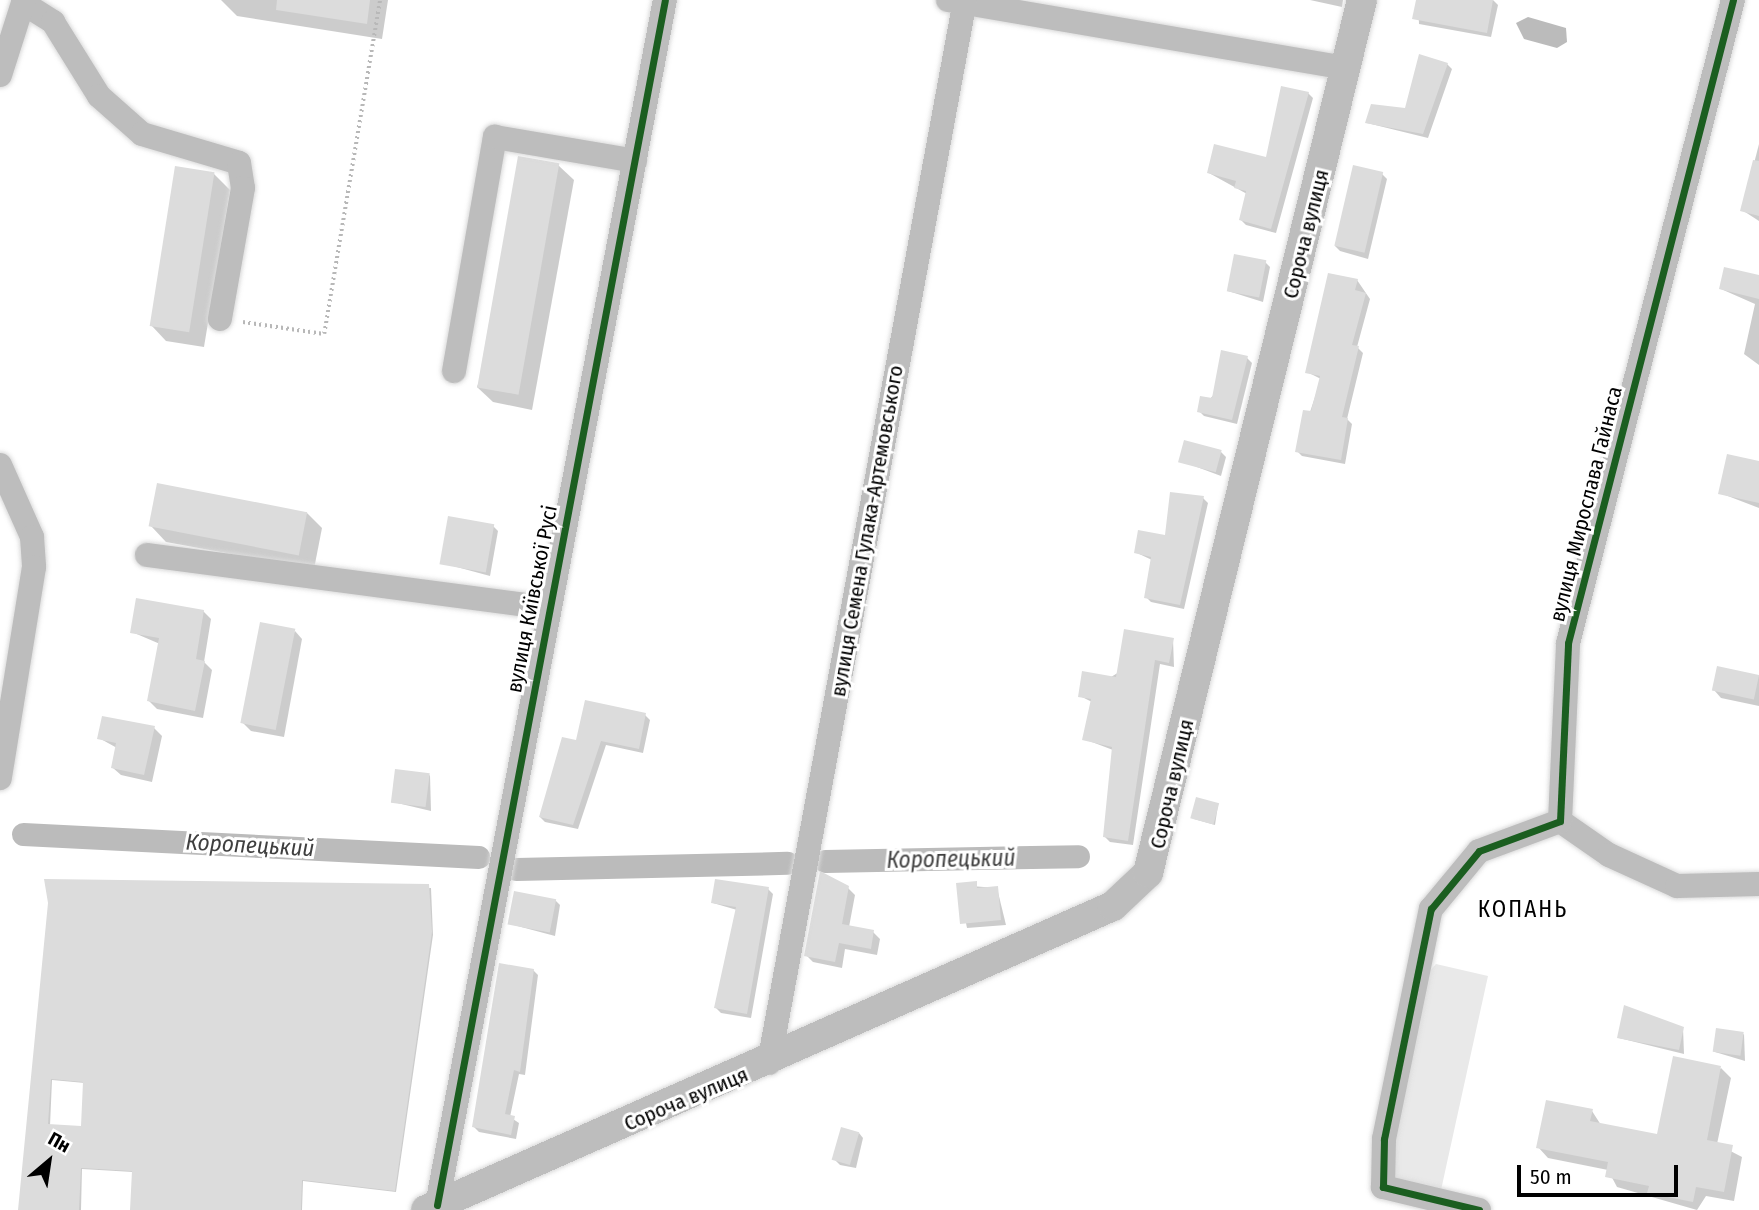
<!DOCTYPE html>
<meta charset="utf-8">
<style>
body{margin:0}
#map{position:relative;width:1759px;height:1210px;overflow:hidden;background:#fff;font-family:"Fira Sans Condensed",sans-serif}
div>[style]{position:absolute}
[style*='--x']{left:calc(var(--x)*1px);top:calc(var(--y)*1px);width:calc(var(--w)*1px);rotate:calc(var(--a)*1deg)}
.green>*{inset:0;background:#e9e9e9}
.water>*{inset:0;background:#bbb}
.shadow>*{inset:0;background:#0003}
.canal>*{height:23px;margin:-11.5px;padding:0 11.5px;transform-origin:11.5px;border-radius:11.5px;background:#bbb}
.building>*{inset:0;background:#dcdcdc;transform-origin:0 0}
.path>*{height:3.5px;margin-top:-1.75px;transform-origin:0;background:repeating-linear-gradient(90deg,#b8b8b8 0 2px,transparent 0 5.5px)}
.roads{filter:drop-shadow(0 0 2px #dbdbdb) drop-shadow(0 0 2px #dbdbdb)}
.minor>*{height:24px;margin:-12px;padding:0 12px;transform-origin:12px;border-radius:12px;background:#bdbdbd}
.major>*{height:30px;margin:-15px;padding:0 15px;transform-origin:15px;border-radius:15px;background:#bdbdbd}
.cycleway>*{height:7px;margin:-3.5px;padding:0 3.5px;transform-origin:3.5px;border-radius:3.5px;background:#1b5e20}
span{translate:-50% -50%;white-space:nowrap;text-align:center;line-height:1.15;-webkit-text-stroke:6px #fff;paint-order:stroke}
.street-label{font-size:21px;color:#000}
.water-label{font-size:23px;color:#3f3f3f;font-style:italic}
.neighbourhood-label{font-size:23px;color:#000;letter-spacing:2px}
.north{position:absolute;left:14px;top:1126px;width:70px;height:70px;-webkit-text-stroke:5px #fff;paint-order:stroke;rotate:29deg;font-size:19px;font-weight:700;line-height:28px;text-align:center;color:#000}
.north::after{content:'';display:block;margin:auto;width:24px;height:32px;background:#000;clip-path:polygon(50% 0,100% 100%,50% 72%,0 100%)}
.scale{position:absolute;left:1517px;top:1165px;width:161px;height:32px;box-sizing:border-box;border:4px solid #000;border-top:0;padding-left:9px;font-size:21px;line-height:24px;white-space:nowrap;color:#000;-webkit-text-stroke:5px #fff;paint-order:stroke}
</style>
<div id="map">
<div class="green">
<i style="clip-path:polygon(1436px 964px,1488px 976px,1441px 1190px,1395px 1178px,1395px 1135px,1428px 973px)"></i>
</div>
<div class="water">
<i style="clip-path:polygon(1528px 17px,1566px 28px,1567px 42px,1557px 48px,1524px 39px,1516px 23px)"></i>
</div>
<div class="shadow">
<i style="clip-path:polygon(221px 0,388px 0,382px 39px,237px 16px)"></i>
<i style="clip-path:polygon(1310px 0,1343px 0,1342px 7px)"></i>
<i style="clip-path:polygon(1418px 0,1493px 0,1498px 5px,1491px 37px,1419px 24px)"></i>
<i style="clip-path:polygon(1447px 64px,1452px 69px,1428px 138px,1367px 123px,1406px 110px)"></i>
<i style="clip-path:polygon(1308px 93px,1313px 98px,1276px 233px,1246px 225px,1241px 220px,1247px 194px,1209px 173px,1268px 159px)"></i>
<i style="clip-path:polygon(1759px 144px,1759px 221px,1742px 210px)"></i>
<i style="clip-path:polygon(558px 165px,574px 180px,532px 410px,493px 402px,477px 387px)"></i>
<i style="clip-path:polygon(214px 174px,230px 190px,204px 347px,166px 341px,151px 325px)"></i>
<i style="clip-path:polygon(1382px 174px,1387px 179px,1368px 259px,1340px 251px,1335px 246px)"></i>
<i style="clip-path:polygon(1265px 262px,1270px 267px,1263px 302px,1228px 291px)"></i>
<i style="clip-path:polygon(1759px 277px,1759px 365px,1744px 354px,1755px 304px,1721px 289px)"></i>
<i style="clip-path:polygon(1357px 280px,1370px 299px,1357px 347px,1363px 353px,1347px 419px,1352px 424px,1345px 464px,1302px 456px,1297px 451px,1321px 379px,1307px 372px)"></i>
<i style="clip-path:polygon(1247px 358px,1252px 363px,1237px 424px,1204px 416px,1199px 411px)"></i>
<i style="clip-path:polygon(1221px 452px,1226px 457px,1221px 476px,1181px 461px)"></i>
<i style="clip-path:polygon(1759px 463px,1759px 508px,1720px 493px)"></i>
<i style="clip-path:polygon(1203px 498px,1208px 503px,1184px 609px,1151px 602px,1146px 597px,1152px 560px,1135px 552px,1167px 537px)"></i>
<i style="clip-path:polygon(306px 512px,322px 528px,314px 569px,166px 542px,151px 526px)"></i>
<i style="clip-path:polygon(493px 526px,498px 531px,490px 576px,442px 563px)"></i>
<i style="clip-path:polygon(203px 611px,211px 619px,204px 662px,212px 670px,203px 718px,157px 709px,149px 701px,160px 644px,132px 632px)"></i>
<i style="clip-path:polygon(295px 631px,302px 639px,284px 737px,251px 731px,243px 723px)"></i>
<i style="clip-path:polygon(1173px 639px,1174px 667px,1160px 664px,1133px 845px,1110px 842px,1105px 837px,1113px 750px,1084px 739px,1092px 702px,1080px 696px)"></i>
<i style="clip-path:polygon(1759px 676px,1759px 706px,1721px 698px,1714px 690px)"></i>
<i style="clip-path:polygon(645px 715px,650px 720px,643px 753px,606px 745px,578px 829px,545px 822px,540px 817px,578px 742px)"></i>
<i style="clip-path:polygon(154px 728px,162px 736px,152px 782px,121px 775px,113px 768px,117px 748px,99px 738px)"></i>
<i style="clip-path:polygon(430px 775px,431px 811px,393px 802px)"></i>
<i style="clip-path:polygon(1218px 805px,1215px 825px,1194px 819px)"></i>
<i style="clip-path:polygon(958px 885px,997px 888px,1006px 925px,967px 928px)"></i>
<i style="clip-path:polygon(evenodd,431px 888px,433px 935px,396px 1192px,303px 1181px,302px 1210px,131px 1210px,133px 1172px,82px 1169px,81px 1210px,20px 1210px,50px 903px,431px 888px,52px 1080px,85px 1083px,83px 1128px,50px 1126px,52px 1080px)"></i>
<i style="clip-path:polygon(848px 888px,855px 895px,849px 927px,873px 932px,880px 939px,877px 955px,845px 949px,842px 968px,813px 962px,806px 955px)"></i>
<i style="clip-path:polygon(768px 889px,773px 894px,751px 1018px,721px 1013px,716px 1008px,737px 910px,713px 903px)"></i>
<i style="clip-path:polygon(555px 900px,560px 905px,555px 936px,510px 924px)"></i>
<i style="clip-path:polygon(533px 970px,538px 975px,525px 1075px,519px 1074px,510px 1117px,519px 1123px,516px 1139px,479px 1132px,474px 1127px)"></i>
<i style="clip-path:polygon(1683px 1028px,1684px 1054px,1619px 1038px)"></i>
<i style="clip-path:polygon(1744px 1034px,1745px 1061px,1715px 1052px)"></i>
<i style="clip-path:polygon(1721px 1068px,1731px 1078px,1717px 1144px,1742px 1157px,1734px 1201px,1706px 1196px,1697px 1210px,1617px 1187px,1608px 1170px,1548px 1158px,1538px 1147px,1592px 1111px,1601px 1125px,1658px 1137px)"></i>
<i style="clip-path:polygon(859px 1133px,863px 1138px,856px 1168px,840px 1165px,835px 1160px)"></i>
</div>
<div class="canal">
<i style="--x:23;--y:834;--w:456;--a:2.9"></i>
<i style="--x:825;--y:861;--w:253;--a:-1.1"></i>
<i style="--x:516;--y:869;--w:271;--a:-1.3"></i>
</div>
<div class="building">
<i style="clip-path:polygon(277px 0,370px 0,367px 24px,276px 10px)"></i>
<i style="clip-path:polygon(1416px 0,1493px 0,1487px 33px,1412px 19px)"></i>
<i style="clip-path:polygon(1419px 54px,1448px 63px,1423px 134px,1365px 123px,1371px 104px,1405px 108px)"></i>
<i style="clip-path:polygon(1281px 86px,1309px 92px,1271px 229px,1239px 220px,1246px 191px,1234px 188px,1236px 181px,1207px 173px,1214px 144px,1266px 157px)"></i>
<i style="left:518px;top:156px;width:42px;height:235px;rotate:10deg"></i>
<i style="clip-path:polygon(1753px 160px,1759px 161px,1759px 216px,1740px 211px)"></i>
<i style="left:1353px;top:165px;width:31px;height:83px;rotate:13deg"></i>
<i style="left:175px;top:166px;width:40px;height:162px;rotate:9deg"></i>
<i style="left:1234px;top:254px;width:33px;height:38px;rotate:11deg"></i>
<i style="clip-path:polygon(1724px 267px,1759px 275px,1759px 299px,1719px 289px)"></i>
<i style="clip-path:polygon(1328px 273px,1358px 279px,1355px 290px,1366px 293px,1352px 345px,1359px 346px,1342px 417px,1348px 418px,1341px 460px,1295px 452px,1303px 410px,1311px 411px,1320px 376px,1305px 373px)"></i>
<i style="clip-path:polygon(1221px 350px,1248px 356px,1232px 420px,1197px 412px,1200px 396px,1212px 398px)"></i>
<i style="left:1184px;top:440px;width:39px;height:23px;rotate:15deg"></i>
<i style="clip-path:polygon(1727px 454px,1759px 461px,1759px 503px,1718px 494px)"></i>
<i style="left:157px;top:483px;width:153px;height:44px;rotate:11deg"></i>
<i style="clip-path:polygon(1170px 492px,1204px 496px,1180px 605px,1144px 598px,1151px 557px,1134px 553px,1138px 530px,1165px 535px)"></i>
<i style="left:448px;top:516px;width:47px;height:49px;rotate:10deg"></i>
<i style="clip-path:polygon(136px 598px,204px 610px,196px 659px,205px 661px,195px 711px,147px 701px,159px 638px,130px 633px)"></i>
<i style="left:260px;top:622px;width:36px;height:103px;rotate:11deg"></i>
<i style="clip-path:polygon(1124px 629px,1174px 638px,1169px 663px,1155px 660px,1128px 841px,1103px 837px,1112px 747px,1082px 740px,1091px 699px,1078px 697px,1082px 671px,1116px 677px)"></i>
<i style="left:1717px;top:666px;width:43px;height:25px;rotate:12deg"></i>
<i style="clip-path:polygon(585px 700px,646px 713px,639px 749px,601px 741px,573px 825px,539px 817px,562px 737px,576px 740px)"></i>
<i style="clip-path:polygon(102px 716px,155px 726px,144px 775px,111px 768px,116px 743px,97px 739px)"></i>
<i style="left:395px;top:769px;width:35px;height:34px;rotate:7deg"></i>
<i style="left:1196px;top:797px;width:24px;height:22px;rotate:15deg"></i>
<i style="clip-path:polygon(820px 871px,849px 886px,842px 924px,874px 930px,871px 949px,839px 943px,835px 962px,804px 956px)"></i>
<i style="clip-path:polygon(evenodd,44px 879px,429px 884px,432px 932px,395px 1191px,302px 1180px,301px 1210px,130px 1210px,132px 1171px,81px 1168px,79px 1210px,18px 1210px,48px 903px,44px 879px,51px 1079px,83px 1082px,81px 1126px,48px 1124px,51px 1079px)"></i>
<i style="clip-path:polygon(715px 879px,769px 887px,747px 1014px,714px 1008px,736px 907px,711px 903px)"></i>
<i style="clip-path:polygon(977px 881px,977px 888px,998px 886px,1001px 920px,960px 924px,956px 883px)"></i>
<i style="left:514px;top:891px;width:43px;height:34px;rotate:11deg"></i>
<i style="clip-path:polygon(499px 963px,534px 969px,520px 1072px,514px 1070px,505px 1114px,515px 1116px,511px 1135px,472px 1127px)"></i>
<i style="clip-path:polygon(1624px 1005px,1684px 1027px,1679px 1050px,1617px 1038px)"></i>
<i style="left:1716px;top:1028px;width:28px;height:24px;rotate:8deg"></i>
<i style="clip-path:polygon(1673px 1056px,1721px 1066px,1707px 1140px,1733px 1145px,1724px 1192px,1696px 1187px,1693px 1202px,1647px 1193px,1649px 1186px,1605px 1177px,1608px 1162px,1536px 1148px,1546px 1100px,1593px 1109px,1590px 1121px,1657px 1134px)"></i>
<i style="left:841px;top:1127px;width:19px;height:34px;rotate:16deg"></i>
</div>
<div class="path">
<i style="--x:243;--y:322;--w:82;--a:8.4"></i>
<i style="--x:324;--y:334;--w:339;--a:-80.5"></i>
</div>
<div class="roads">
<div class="minor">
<i style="--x:948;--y:0;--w:405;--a:9.7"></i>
<i style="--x:23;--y:3;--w:36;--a:32"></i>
<i style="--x:53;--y:22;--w:87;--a:58.1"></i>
<i style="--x:99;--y:96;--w:57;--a:41.5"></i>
<i style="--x:142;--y:134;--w:101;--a:16.6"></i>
<i style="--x:239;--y:163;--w:25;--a:81"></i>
<i style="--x:243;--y:188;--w:133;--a:100"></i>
<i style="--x:0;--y:75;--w:79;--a:-72.3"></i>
<i style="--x:454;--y:371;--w:238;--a:-80.1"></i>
<i style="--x:495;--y:137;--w:142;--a:9.7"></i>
<i style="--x:0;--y:465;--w:79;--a:66"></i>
<i style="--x:32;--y:537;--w:30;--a:86"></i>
<i style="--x:34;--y:567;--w:214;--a:99.2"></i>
<i style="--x:147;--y:555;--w:404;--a:7.5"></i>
<i style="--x:1560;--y:821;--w:60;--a:34.8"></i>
<i style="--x:1609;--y:855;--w:75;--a:24.5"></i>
<i style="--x:1677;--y:886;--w:82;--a:-1.4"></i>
<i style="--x:769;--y:1063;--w:1081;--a:-79.55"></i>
<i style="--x:437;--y:1205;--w:1226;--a:-79.29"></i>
<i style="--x:1479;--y:1210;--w:99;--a:-166.5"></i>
<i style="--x:1383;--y:1187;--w:48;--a:-88.8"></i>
<i style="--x:1384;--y:1139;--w:235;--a:-78.5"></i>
<i style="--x:1431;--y:909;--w:75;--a:-50.4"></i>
<i style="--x:1479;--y:851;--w:86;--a:-20.3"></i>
<i style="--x:1560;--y:821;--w:178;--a:-87.4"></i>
<i style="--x:1568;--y:643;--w:664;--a:-75.61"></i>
</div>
<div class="major">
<i style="--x:426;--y:1210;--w:751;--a:-23.87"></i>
<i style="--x:1113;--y:906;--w:48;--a:-43.3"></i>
<i style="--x:1148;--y:873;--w:899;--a:-76.23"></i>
</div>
</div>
<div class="cycleway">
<i style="--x:437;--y:1205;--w:1226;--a:-79.29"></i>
<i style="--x:1479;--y:1210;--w:99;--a:-166.5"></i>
<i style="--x:1383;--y:1187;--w:48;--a:-88.8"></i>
<i style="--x:1384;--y:1139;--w:235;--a:-78.5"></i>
<i style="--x:1431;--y:909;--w:75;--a:-50.4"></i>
<i style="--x:1479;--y:851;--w:86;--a:-20.3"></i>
<i style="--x:1560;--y:821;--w:178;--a:-87.4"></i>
<i style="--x:1568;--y:643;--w:664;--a:-75.61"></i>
</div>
<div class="street-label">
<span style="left:1306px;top:234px;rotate:-76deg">Сороча вулиця</span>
<span style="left:1586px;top:504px;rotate:-76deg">вулиця Мирослава Гайнаса</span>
<span style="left:867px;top:531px;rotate:-80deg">вулиця Семена Гулака-Артемовського</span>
<span style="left:532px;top:599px;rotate:-79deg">вулиця Київської Русі</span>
<span style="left:1172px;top:784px;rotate:-77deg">Сороча вулиця</span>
<span style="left:686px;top:1099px;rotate:-23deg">Сороча вулиця</span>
</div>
<div class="water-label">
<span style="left:250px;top:845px;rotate:3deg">Коропецький</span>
<span style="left:951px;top:859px;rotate:-1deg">Коропецький</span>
</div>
<div class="neighbourhood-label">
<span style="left:1523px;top:909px">КОПАНЬ</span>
</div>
<div class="north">Пн</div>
<div class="scale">50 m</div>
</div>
